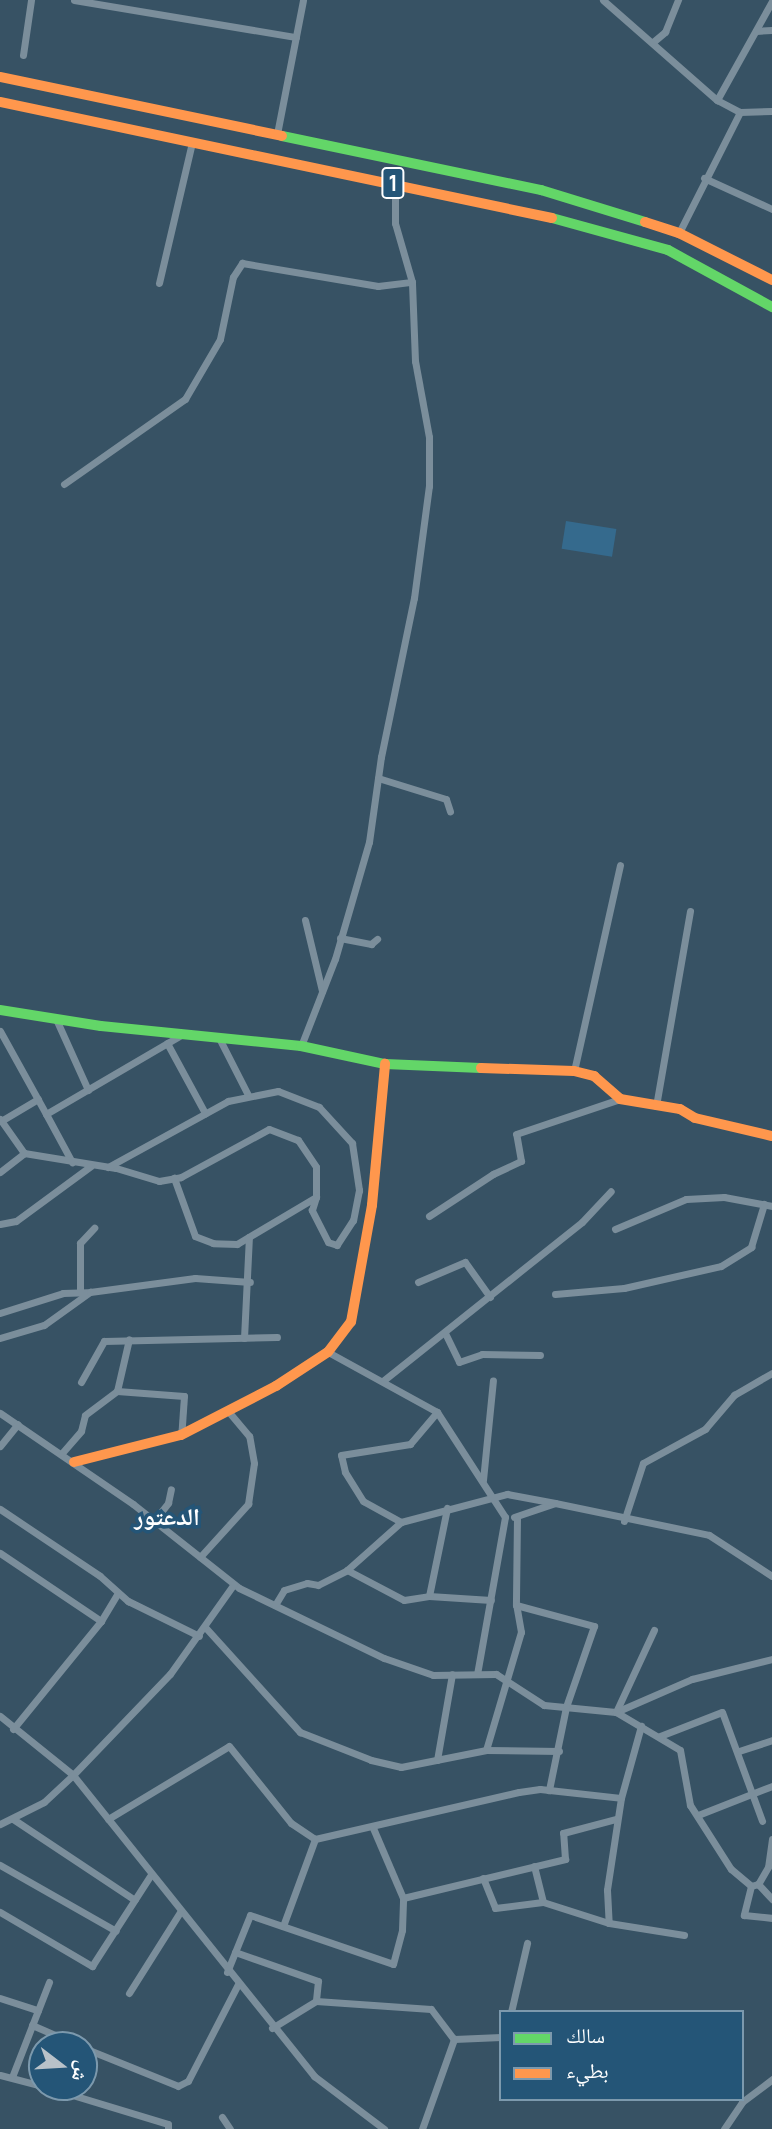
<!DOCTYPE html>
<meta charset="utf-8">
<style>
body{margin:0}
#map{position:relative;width:772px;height:2129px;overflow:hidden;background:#375264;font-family:Manrope,"Noto Naskh Arabic",sans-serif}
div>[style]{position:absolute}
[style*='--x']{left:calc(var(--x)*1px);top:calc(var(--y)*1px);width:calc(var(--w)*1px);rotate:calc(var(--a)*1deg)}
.green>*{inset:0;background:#356a8d;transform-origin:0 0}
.street>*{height:7px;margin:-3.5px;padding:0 3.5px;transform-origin:3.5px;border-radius:3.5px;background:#7b8e9b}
.fast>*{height:10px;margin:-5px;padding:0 5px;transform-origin:5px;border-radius:5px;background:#63d668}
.slow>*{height:10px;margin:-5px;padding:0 5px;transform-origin:5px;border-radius:5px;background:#ff974d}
span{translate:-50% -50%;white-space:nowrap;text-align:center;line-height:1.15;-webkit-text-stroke:7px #245577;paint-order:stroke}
.shield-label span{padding:2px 5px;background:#245577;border:2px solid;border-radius:5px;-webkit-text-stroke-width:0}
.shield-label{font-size:21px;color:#fff;font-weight:700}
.neighbourhood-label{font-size:24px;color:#fff;font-weight:700}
.legend{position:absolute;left:499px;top:2010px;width:245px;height:91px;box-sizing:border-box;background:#245577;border:2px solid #7c99ad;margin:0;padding:9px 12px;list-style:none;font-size:21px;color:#fff}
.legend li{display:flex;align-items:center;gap:14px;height:35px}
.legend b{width:35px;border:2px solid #7c99ad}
.north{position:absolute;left:28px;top:2031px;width:70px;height:70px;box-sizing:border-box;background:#245577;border:2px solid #7c99ad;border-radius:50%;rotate:107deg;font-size:19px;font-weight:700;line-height:28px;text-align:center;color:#fff}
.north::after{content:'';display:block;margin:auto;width:24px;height:32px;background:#b9c2c9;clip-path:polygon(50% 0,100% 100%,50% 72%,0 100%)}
</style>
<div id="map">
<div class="green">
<i style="left:566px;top:521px;width:51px;height:28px;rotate:9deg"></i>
</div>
<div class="street">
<i style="--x:74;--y:0;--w:225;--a:9.5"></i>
<i style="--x:603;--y:0;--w:152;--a:41.3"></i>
<i style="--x:717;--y:100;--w:26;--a:28"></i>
<i style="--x:740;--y:112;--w:136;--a:116.8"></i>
<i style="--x:756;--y:31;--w:16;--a:-4"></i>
<i style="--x:653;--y:42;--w:16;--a:-40"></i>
<i style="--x:665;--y:32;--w:35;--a:-68"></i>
<i style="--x:23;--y:55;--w:56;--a:-81.7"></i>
<i style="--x:717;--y:100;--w:113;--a:-60.9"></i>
<i style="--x:740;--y:112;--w:32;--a:-2"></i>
<i style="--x:277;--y:134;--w:136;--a:-79"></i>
<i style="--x:704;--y:178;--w:75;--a:24.5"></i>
<i style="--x:159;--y:283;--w:145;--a:-76.8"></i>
<i style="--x:64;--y:484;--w:148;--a:-35.1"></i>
<i style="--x:185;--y:399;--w:69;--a:-59.7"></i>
<i style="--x:220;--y:339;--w:63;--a:-78.2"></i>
<i style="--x:233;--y:277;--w:17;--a:-57"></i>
<i style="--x:242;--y:263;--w:138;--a:9.6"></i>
<i style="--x:378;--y:286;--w:34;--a:-7"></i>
<i style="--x:378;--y:778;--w:71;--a:17.2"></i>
<i style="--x:446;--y:799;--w:13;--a:72"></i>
<i style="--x:305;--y:920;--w:73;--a:76.5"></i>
<i style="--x:340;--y:938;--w:32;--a:11"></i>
<i style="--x:371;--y:944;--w:8;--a:-40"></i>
<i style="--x:56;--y:1019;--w:78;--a:65.7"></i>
<i style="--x:0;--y:1031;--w:95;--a:61"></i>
<i style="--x:46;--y:1114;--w:156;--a:-30.3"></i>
<i style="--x:219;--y:1038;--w:64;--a:63"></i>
<i style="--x:167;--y:1043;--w:80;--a:61.5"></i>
<i style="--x:301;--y:1046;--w:93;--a:-68.7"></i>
<i style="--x:335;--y:959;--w:122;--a:-73.8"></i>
<i style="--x:369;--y:842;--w:86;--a:-82"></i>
<i style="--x:381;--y:757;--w:162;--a:-78.3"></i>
<i style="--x:414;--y:598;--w:113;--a:-82.4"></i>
<i style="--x:429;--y:486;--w:49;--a:-90"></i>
<i style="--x:429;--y:437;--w:77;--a:-100.4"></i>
<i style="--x:415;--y:361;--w:79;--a:-92.2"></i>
<i style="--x:412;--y:282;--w:61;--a:-106.1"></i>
<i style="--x:395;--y:223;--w:40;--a:-90"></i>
<i style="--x:574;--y:1071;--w:211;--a:-77.4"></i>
<i style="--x:656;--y:1106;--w:198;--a:-80.1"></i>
<i style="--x:46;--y:1114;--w:55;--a:61.6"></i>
<i style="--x:0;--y:1119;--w:42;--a:54.8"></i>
<i style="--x:24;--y:1153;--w:93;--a:9.3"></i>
<i style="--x:116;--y:1168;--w:45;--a:16.8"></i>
<i style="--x:159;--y:1181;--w:22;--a:-10"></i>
<i style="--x:181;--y:1177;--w:100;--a:-28.6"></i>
<i style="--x:269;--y:1129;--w:31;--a:21"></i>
<i style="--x:298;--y:1140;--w:32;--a:56"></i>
<i style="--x:316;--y:1167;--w:30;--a:90"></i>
<i style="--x:316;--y:1197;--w:92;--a:149.3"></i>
<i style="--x:237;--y:1244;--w:24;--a:-178"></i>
<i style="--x:213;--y:1243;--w:19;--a:-159"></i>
<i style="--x:195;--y:1236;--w:62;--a:-109.9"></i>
<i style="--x:1;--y:1121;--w:43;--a:-30.7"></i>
<i style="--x:108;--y:1167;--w:137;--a:-28.8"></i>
<i style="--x:228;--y:1101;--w:51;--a:-11.3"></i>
<i style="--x:278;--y:1091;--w:44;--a:21.3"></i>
<i style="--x:319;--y:1107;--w:49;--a:47.5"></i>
<i style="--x:352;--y:1143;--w:48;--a:81.5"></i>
<i style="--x:359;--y:1190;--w:31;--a:101"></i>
<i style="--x:353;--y:1220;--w:30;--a:123"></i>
<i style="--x:337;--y:1245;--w:9;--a:-162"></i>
<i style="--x:328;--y:1242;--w:36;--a:-117"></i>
<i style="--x:312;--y:1210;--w:14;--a:-73"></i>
<i style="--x:0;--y:1172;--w:31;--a:-38"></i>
<i style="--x:429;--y:1216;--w:77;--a:-33.3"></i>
<i style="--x:493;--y:1174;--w:31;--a:-25"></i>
<i style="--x:521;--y:1161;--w:27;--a:-100"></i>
<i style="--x:516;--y:1134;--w:110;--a:-18.6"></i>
<i style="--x:0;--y:1224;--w:16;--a:-11"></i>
<i style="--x:16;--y:1221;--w:93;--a:-36.3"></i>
<i style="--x:615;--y:1229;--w:77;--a:-22.9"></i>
<i style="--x:686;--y:1199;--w:38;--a:-3"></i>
<i style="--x:724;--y:1197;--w:49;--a:10.6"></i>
<i style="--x:418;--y:1282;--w:51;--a:-23.1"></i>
<i style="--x:465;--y:1262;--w:43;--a:54.5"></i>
<i style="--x:80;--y:1292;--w:49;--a:-90"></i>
<i style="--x:80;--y:1243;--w:21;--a:-47"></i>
<i style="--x:555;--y:1294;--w:69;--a:-5"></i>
<i style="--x:624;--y:1288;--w:99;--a:-12.8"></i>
<i style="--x:721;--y:1266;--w:36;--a:-32"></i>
<i style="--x:751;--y:1247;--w:45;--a:-73.2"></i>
<i style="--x:0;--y:1313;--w:66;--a:-17.6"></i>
<i style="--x:63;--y:1293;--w:24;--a:-2"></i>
<i style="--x:445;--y:1333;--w:32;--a:64"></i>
<i style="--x:459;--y:1362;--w:24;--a:-19"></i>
<i style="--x:482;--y:1354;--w:58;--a:1"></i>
<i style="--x:0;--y:1338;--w:46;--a:-16.5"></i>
<i style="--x:44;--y:1325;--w:57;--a:-35.7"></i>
<i style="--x:90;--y:1292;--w:106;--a:-7.6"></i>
<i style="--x:195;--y:1278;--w:55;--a:4.2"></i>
<i style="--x:244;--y:1338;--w:101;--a:-87.2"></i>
<i style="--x:328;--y:1352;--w:124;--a:28.8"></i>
<i style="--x:437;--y:1412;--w:125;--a:57.1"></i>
<i style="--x:505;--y:1517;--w:159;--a:100.1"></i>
<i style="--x:384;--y:1380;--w:253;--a:-38.6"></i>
<i style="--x:582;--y:1222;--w:42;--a:-46.9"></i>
<i style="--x:81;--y:1382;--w:47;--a:-60.7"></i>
<i style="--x:104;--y:1341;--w:173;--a:-1.3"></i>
<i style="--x:117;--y:1391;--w:67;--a:4.3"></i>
<i style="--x:184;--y:1396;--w:39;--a:94"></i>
<i style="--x:0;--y:1413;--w:161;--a:34.4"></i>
<i style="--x:133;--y:1504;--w:135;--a:38.4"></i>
<i style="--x:239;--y:1588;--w:161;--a:25.8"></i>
<i style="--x:384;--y:1658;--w:52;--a:19.1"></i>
<i style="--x:433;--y:1675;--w:63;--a:-0.9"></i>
<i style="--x:496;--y:1674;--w:57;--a:32.9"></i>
<i style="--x:544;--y:1705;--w:72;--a:5.6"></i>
<i style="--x:616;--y:1712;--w:83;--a:-23.5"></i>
<i style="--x:692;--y:1679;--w:82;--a:-14"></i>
<i style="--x:0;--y:1446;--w:28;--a:-51"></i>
<i style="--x:62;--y:1453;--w:29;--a:-49"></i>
<i style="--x:81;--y:1431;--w:16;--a:-76"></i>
<i style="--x:85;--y:1415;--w:40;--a:-37"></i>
<i style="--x:117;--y:1391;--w:53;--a:-77"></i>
<i style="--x:483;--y:1480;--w:100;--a:-84.3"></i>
<i style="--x:0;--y:1509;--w:120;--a:33.8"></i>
<i style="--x:100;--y:1576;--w:38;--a:42"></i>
<i style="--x:128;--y:1601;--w:79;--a:26.2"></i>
<i style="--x:514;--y:1517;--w:43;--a:-18.9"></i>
<i style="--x:555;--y:1503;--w:157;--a:11.7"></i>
<i style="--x:709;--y:1535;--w:75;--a:33.1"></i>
<i style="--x:517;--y:1517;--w:88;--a:90.7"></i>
<i style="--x:516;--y:1605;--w:81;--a:15.1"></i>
<i style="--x:594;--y:1626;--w:86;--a:109.1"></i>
<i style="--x:566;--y:1707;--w:85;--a:101.6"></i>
<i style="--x:154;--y:1521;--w:23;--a:-52"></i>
<i style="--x:168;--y:1503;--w:14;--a:-78"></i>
<i style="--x:624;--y:1521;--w:61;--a:-71.9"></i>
<i style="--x:643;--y:1463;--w:71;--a:-28.7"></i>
<i style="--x:705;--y:1429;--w:45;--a:-49.5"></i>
<i style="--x:734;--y:1395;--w:44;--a:-30.1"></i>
<i style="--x:401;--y:1522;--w:43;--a:-151.1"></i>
<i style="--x:363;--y:1501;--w:34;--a:-122"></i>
<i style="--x:345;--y:1472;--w:17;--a:-103"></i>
<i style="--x:341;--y:1455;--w:70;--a:-9.1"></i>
<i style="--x:410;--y:1444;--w:42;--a:-49.8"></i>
<i style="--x:0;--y:1553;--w:122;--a:34"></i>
<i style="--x:200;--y:1557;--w:72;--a:-47.8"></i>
<i style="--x:248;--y:1504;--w:41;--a:-81.7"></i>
<i style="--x:254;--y:1463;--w:27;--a:-100"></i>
<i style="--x:249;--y:1436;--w:34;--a:-130"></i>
<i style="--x:347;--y:1570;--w:64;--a:27.8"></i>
<i style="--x:404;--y:1600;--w:25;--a:-9"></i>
<i style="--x:429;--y:1596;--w:62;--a:3.7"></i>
<i style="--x:429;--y:1596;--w:90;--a:-78.4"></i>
<i style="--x:275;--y:1605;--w:17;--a:-59"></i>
<i style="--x:284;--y:1590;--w:24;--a:-17"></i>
<i style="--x:307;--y:1583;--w:11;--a:10"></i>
<i style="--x:318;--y:1585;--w:33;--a:-27"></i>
<i style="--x:347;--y:1570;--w:72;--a:-41.6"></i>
<i style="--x:401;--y:1522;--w:110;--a:-14.8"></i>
<i style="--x:507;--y:1494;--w:49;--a:10.6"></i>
<i style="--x:205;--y:1627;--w:142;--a:47.9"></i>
<i style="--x:300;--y:1732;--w:76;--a:21.5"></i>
<i style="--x:371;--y:1760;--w:31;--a:13"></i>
<i style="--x:401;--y:1767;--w:87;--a:-11.3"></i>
<i style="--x:486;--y:1750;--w:123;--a:-73.5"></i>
<i style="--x:521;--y:1632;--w:27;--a:-100"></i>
<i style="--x:654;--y:1630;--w:90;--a:114.9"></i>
<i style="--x:616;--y:1712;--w:74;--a:30.7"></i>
<i style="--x:680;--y:1750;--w:56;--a:79.7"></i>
<i style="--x:690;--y:1805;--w:76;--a:57.4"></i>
<i style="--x:731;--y:1869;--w:26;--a:40"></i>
<i style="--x:751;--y:1886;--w:7;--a:-16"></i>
<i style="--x:0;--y:1716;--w:94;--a:38.9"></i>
<i style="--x:73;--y:1775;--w:386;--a:51.3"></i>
<i style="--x:314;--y:2076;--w:88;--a:37.1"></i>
<i style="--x:13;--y:1729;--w:139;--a:-50.8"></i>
<i style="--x:101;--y:1621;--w:33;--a:-59"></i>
<i style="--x:660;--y:1736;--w:66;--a:-21.2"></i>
<i style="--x:722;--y:1712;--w:116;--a:69.8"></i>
<i style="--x:486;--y:1750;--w:73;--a:0.8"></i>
<i style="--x:739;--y:1751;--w:35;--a:-18"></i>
<i style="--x:437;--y:1760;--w:87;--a:-80.1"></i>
<i style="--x:621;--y:1798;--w:93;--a:98.7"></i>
<i style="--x:607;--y:1890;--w:33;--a:87"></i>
<i style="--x:609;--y:1923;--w:76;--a:9.1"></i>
<i style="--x:698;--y:1815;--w:79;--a:-21.4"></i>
<i style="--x:13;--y:1819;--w:146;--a:33.6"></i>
<i style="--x:108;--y:1819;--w:141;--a:-31.1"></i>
<i style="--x:229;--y:1746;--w:99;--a:51.2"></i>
<i style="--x:291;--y:1823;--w:29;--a:34"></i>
<i style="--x:0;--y:1824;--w:49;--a:-26.6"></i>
<i style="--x:44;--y:1802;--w:40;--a:-43"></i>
<i style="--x:73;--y:1775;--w:140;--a:-46.2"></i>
<i style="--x:170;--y:1674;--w:110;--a:-54.6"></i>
<i style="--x:373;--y:1828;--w:76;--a:66.8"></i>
<i style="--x:403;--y:1898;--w:167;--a:-13.5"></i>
<i style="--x:565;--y:1859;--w:26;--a:-94"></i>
<i style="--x:563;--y:1833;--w:55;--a:-14.8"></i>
<i style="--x:772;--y:1839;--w:28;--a:98"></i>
<i style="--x:768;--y:1867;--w:20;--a:120"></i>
<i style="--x:758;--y:1884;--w:21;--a:47"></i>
<i style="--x:0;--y:1865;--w:133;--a:29.6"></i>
<i style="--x:483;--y:1878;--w:32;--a:68"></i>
<i style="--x:495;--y:1908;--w:48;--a:-7.1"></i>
<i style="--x:543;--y:1902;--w:37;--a:-104"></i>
<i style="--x:751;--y:1886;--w:30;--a:104"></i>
<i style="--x:744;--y:1915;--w:28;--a:6"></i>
<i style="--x:543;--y:1902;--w:69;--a:17.7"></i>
<i style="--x:0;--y:1912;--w:107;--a:30.4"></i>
<i style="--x:92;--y:1966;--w:107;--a:-57.2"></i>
<i style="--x:283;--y:1926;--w:93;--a:-69.8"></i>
<i style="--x:315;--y:1839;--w:209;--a:-13"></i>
<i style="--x:519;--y:1792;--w:21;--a:-8"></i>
<i style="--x:540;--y:1789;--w:81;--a:6.3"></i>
<i style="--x:621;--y:1798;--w:75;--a:-74.5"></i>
<i style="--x:235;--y:1952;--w:88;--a:19.3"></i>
<i style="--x:318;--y:1981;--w:20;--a:96"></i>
<i style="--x:227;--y:1972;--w:61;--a:-68"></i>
<i style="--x:250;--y:1915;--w:151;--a:18.9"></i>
<i style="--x:393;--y:1964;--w:35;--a:-75"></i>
<i style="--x:402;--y:1930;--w:32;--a:-88"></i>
<i style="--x:129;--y:1993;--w:96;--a:-57.8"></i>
<i style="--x:0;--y:1998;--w:40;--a:18"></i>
<i style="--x:511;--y:2012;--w:71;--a:-76.9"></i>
<i style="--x:32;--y:2025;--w:50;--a:23.5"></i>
<i style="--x:272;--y:2028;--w:52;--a:-31.5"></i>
<i style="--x:316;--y:2001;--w:115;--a:4"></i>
<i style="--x:431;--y:2009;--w:38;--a:53"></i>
<i style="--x:84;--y:2048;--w:101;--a:22"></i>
<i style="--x:178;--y:2086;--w:11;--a:-27"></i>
<i style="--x:188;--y:2081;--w:109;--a:-62.7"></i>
<i style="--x:0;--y:2075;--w:43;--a:14.7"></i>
<i style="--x:12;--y:2077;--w:102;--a:-68.7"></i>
<i style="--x:46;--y:2087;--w:127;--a:16.9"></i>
<i style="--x:168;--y:2124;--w:5;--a:90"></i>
<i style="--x:222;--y:2117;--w:14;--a:56"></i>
<i style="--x:422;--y:2129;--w:96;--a:-70.4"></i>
<i style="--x:454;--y:2039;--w:47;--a:-2.4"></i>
<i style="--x:724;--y:2129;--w:32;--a:-56"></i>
<i style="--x:742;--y:2102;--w:38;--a:-37"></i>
</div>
<div class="fast">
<i style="--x:282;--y:136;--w:265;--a:11.8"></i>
<i style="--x:541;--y:190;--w:109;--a:17.1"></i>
<i style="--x:552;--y:218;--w:120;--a:15.4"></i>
<i style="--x:668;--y:250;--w:119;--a:28.7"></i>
<i style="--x:0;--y:1010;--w:102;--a:9"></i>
<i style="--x:101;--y:1026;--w:201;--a:5.7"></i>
<i style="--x:301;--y:1046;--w:86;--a:12.1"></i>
<i style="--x:385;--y:1064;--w:96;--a:2.4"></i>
</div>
<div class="slow">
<i style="--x:0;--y:77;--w:288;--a:11.8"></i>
<i style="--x:0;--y:102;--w:564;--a:11.87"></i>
<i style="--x:645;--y:222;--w:36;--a:18"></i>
<i style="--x:679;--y:233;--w:104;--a:26.8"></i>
<i style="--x:481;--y:1068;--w:93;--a:1.8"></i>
<i style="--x:574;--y:1071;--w:21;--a:14"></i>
<i style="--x:594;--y:1076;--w:35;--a:41"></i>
<i style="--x:620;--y:1099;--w:61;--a:9.5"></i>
<i style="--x:680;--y:1109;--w:17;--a:31"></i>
<i style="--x:695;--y:1118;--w:79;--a:13.2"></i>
<i style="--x:74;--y:1462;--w:110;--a:-14.2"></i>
<i style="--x:181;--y:1435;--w:107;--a:-27.3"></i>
<i style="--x:276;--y:1386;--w:62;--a:-33.2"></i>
<i style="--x:328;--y:1352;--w:38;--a:-53"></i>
<i style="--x:351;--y:1322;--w:119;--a:-79.8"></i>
<i style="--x:372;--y:1205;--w:142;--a:-84.7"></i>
</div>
<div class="shield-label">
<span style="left:393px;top:183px">1</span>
</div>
<div class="neighbourhood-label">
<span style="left:167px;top:1516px">الدعتور</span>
</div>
<ul class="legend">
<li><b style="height:9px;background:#63d668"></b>سالك</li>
<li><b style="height:9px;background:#ff974d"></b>بطيء</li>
</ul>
<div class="north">ش</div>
</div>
